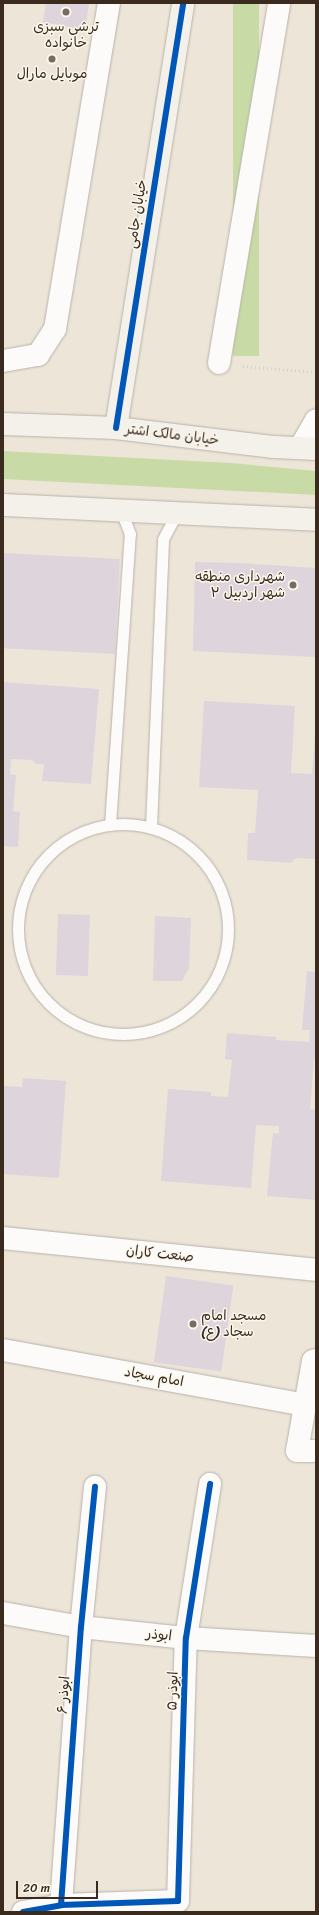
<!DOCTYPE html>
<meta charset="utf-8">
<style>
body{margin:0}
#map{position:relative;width:319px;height:1915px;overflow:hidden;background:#ede5d8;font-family:Sriracha,"Playpen Sans Arabic",sans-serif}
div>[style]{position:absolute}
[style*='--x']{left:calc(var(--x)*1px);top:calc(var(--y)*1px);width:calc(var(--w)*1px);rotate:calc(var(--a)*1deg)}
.green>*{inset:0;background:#c8dba6;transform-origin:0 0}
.building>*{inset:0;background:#ded4dc;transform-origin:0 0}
.path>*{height:2.5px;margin-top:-1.25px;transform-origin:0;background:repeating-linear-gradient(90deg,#d6d3cf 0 1px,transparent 0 4px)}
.roads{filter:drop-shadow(0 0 1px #b8b2a9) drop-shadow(0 0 1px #b8b2a9)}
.lane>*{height:11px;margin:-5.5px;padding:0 5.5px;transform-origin:5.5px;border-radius:5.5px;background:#fcfbf9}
.lane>.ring{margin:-5.5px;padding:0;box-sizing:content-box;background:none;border:11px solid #fcfbf9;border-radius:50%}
.street>*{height:22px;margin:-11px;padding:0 11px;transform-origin:11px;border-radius:11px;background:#fcfbf9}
.secondary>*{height:22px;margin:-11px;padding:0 11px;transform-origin:11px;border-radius:11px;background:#f4f1eb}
.cycleway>*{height:6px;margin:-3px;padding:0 3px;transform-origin:3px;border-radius:3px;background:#0057b8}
.dots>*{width:11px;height:11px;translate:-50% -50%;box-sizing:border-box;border:2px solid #fbf7ec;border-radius:50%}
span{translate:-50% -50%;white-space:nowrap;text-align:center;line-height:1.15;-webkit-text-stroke:3px #fbf7ec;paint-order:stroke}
.poi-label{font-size:14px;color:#3b2a1e}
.right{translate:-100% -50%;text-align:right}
.left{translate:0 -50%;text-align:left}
.street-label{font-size:14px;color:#3b2a1e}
.frame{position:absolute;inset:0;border:4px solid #3b2a1e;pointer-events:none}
.scale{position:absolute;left:16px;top:1881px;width:82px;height:18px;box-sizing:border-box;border:2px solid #3b2a1e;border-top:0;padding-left:5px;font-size:12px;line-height:14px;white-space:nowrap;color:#3b2a1e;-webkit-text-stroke:3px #fbf7ec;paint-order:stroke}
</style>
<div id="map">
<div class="green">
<i style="left:233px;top:3px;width:26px;height:353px"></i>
<i style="clip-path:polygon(3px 451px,231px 463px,316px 471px,316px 495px,3px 479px)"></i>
</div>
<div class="building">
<i style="clip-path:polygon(46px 3px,89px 3px,85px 30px,43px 22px)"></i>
<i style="left:3px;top:553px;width:117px;height:95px;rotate:3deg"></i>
<i style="clip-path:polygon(195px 562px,240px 563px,316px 568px,316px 657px,193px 651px)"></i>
<i style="clip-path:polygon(3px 682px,99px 689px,91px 784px,42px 781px,44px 764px,36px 764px,32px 760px,11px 759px,10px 774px,16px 775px,13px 811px,20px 812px,18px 847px,3px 846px)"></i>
<i style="clip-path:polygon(204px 701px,295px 706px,291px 773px,312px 774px,316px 721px,316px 859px,296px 858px,291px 863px,247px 860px,248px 833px,255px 833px,258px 790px,199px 787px)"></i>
<i style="left:58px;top:914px;width:32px;height:61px;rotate:2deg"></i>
<i style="clip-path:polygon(155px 916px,191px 918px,189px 968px,182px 981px,153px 981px)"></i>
<i style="clip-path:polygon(307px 971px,316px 972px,316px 1059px,314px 1059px,310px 1109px,316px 1110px,316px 1200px,267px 1196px,273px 1133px,279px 1134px,279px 1126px,256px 1125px,251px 1188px,161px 1181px,168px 1089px,211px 1092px,211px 1096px,228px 1097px,232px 1060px,225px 1059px,227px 1033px,276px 1037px,276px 1040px,309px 1042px,310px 1030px,302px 1030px)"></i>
<i style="clip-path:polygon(23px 1078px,66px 1081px,59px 1178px,3px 1174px,3px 1086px,22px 1087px)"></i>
<i style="left:166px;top:1276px;width:68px;height:87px;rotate:8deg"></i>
</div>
<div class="path">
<i style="--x:243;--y:366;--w:73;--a:4.7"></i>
</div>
<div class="roads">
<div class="lane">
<i class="ring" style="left:18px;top:824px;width:199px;height:199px"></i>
<i style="--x:110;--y:825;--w:292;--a:-86.1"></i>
<i style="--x:130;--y:534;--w:25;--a:-111"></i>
<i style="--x:151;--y:827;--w:288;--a:-87.6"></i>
<i style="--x:163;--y:539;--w:30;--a:-62"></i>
</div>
<div class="street">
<i style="--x:3;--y:361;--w:36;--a:-10"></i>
<i style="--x:38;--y:355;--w:31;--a:-57"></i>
<i style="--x:55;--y:329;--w:330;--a:-80.6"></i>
<i style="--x:219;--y:363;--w:365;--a:-80.5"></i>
<i style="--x:300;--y:448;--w:32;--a:-60"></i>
<i style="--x:3;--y:1238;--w:315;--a:5.8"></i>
<i style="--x:3;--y:1350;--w:307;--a:10.3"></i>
<i style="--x:316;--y:1360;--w:3;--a:162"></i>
<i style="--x:313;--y:1361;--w:91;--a:100.1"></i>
<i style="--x:297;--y:1451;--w:19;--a:0"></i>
<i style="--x:3;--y:1613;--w:79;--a:10.2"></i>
<i style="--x:81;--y:1627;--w:106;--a:6"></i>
<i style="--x:186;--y:1638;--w:130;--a:3.5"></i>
<i style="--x:61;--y:1905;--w:279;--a:-85.9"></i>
<i style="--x:81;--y:1627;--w:141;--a:-84.3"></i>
<i style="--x:23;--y:1912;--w:39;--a:-10"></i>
<i style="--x:61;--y:1905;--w:117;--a:-2"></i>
<i style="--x:178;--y:1901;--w:263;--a:-88.3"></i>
<i style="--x:186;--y:1638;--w:156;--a:-81.1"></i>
</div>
<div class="secondary">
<i style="--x:3;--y:424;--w:113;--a:2"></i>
<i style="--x:116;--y:428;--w:159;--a:6.9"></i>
<i style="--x:274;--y:447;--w:42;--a:2.7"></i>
<i style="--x:116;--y:428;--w:430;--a:-81"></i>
<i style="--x:3;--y:505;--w:313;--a:2.7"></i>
</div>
</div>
<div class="cycleway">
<i style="--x:116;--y:428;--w:430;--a:-81"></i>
<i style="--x:61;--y:1905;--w:279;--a:-85.9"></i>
<i style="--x:81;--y:1627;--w:141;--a:-84.3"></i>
<i style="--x:23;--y:1912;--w:39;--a:-10"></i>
<i style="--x:61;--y:1905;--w:117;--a:-2"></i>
<i style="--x:178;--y:1901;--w:263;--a:-88.3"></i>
<i style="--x:186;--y:1638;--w:156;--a:-81.1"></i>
</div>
<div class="dots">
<i style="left:66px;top:12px;background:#796b5f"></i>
<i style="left:52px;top:59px;background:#796b5f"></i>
<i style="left:293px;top:585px;background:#796b5f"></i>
<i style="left:193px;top:1324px;background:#796b5f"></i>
</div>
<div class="poi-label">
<span style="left:66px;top:35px">ترشی سبزی<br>خانواده</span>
<span style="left:52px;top:74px">موبایل مارال</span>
<span class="right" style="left:285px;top:585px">شهرداری منطقه<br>۲ شهر اردبیل</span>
<span class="left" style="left:201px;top:1324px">مسجد امام<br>سجاد (ع)</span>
</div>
<div class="street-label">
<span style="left:137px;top:214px;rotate:-81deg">خیابان جامی</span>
<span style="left:172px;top:435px;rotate:7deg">خیابان مالک اشتر</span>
<span style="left:160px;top:1254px;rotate:6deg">صنعت کاران</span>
<span style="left:154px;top:1377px;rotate:10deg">امام سجاد</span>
<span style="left:159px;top:1635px;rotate:6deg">ابوذر</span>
<span style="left:173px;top:1691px;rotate:-88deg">ابوذر ۵</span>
<span style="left:64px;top:1695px;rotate:-86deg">ابوذر ۶</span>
</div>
<div class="frame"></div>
<div class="scale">20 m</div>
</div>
